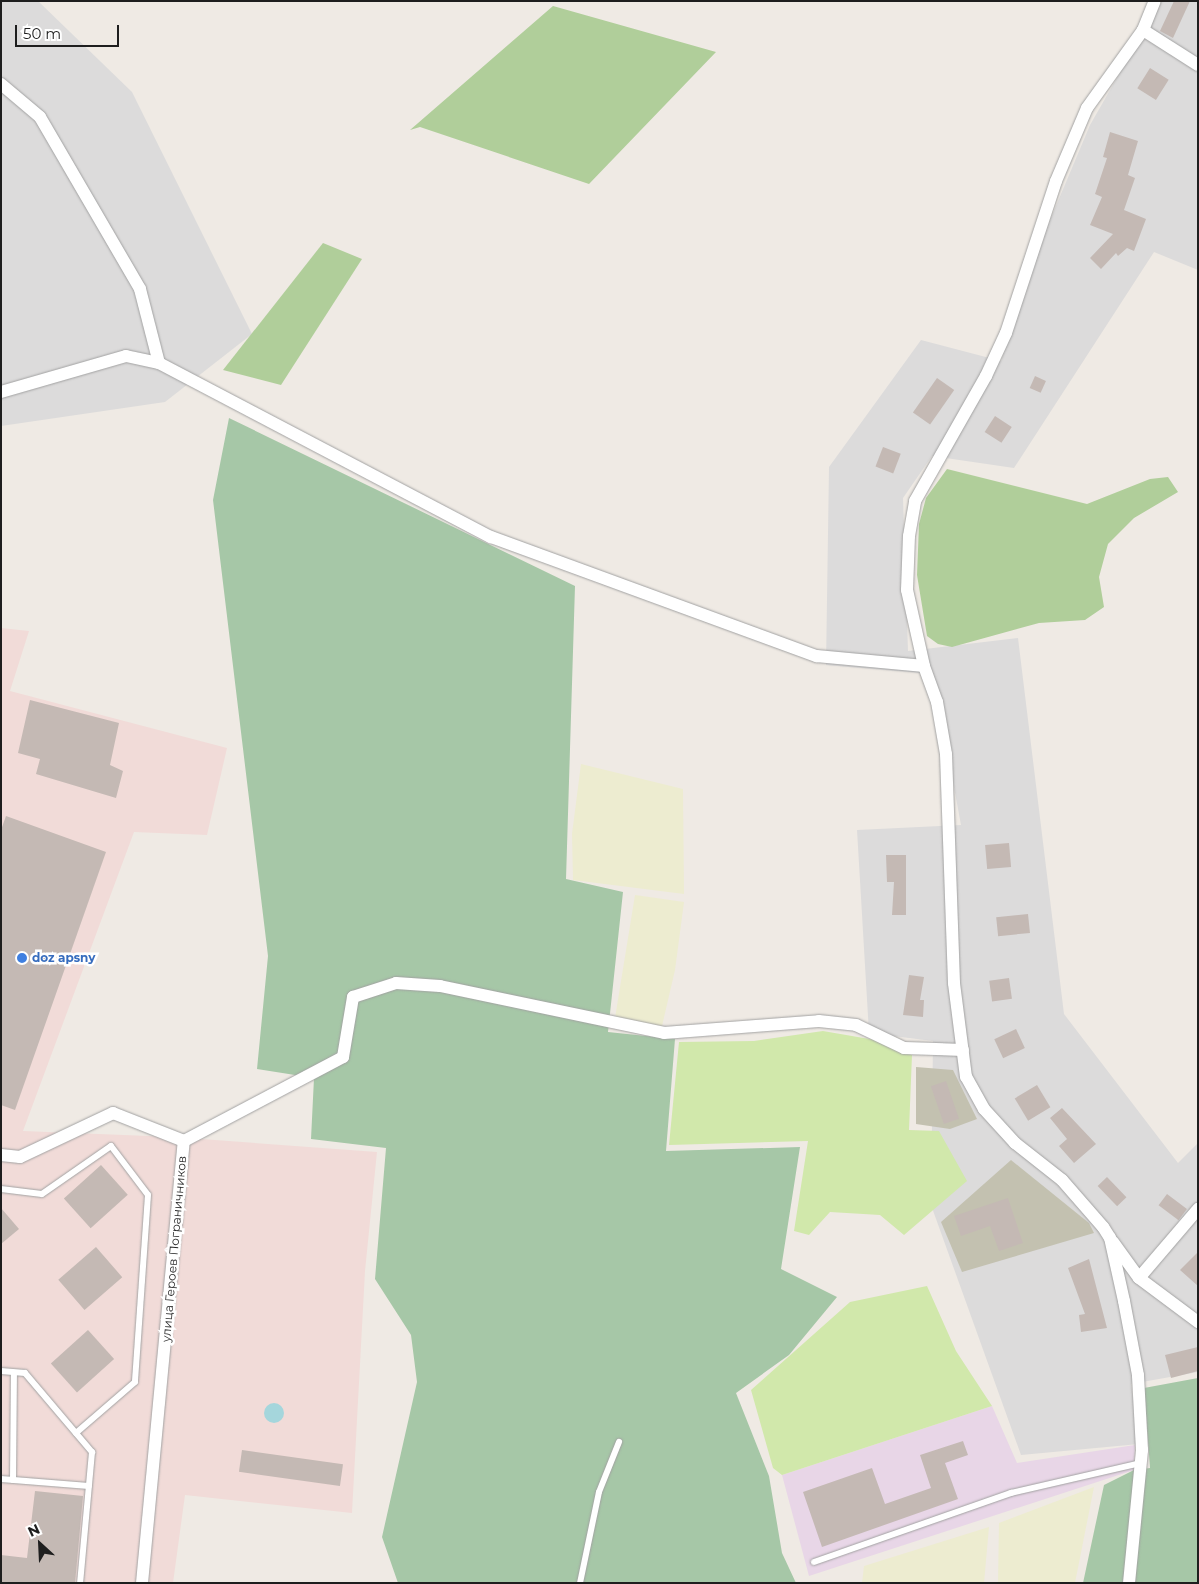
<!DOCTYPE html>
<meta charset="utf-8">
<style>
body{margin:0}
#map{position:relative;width:1199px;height:1584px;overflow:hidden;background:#efeae4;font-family:Montserrat,sans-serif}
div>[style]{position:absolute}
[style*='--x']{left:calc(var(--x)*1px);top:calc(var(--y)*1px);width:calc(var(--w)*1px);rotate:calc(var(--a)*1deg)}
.residential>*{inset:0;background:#dcdbdb}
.industrial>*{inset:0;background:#e8d6e7}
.military>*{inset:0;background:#f1dbd8}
.construction>*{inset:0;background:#c3c1b0}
.farmland>*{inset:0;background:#edecd0}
.grass>*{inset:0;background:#d1e8ab}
.forest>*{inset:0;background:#b0ce9a}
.cemetery>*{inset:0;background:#a6c7a7}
.water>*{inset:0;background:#a5d6dc}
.round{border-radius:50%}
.building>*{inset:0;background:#c4b9b4;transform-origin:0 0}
.roads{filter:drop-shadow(0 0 1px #a2a2a2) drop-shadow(0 0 1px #a2a2a2)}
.lane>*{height:6px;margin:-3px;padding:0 3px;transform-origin:3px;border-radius:3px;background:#fff}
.street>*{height:12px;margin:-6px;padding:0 6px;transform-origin:6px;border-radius:6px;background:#fff}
.dots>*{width:14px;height:14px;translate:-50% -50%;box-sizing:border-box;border:2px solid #fff;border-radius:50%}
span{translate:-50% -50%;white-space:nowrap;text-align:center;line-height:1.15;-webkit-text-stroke:5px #fff;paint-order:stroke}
.shop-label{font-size:12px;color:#366cbe;font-weight:700}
.left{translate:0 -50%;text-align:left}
.street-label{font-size:12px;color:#1e1e1e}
.frame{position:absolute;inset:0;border:2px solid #1e1e1e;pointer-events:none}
.north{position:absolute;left:15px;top:1519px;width:50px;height:50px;-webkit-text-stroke:4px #fff;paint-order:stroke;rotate:335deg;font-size:14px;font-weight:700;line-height:20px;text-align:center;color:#1e1e1e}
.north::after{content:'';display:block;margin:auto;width:18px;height:22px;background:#1e1e1e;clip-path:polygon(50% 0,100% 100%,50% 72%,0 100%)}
.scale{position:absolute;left:15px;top:25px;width:104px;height:22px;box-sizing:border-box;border:2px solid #1e1e1e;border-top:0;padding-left:6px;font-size:15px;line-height:18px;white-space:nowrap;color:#1e1e1e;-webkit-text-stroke:4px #fff;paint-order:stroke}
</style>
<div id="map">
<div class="residential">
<i style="clip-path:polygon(1px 1px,38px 1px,132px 92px,252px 334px,165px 402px,1px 426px)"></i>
<i style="clip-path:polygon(1161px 1px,1198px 1px,1198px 270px,1154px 252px,1014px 468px,932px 456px,903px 498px,908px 651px,1018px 638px,1064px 1014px,1178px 1163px,1198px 1143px,1198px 1372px,1131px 1384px,1139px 1444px,1021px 1455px,931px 1205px,933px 1041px,869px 1033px,857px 830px,961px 825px,933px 674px,826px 665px,829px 467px,921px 340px,1001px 361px,1048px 225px,1090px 125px)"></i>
</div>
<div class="industrial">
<i style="clip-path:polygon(992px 1406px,1017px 1463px,1135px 1445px,1134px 1470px,809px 1576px,782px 1475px)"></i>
</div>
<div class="military">
<i style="clip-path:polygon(1px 628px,29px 631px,10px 691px,227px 748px,207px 835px,134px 832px,23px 1131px,174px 1137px,377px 1152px,365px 1271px,352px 1513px,185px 1495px,173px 1583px,1px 1583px)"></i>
</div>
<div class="construction">
<i style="clip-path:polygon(916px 1067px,953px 1070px,977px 1119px,950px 1129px,916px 1124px)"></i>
<i style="clip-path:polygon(1011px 1160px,1089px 1223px,1094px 1233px,962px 1272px,941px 1222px)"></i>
</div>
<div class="farmland">
<i style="clip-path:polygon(581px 764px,683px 789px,684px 894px,573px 880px,572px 834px)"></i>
<i style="clip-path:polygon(635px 895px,684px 902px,675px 970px,662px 1026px,615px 1018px)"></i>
<i style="clip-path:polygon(1094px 1487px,1075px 1583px,998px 1583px,999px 1523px)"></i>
<i style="clip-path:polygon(989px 1527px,984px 1583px,862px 1583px,864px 1566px)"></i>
</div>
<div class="grass">
<i style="clip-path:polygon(823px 1031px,875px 1040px,912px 1055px,909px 1130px,939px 1131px,967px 1181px,904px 1235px,880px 1215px,830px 1212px,809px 1235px,794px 1231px,808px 1141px,669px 1145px,679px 1042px,754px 1041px)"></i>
<i style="clip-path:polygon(927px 1286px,956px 1351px,992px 1406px,782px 1475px,773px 1468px,751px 1390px,850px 1302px)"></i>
</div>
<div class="forest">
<i style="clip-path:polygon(553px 6px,716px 52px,589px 184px,420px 127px,410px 130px)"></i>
<i style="clip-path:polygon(323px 243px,362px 259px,281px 385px,223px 370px)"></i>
<i style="clip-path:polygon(947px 469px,1087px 504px,1150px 479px,1168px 477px,1178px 492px,1134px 518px,1108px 544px,1099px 577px,1104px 607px,1085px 620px,1039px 623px,952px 647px,938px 644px,927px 636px,917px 575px,919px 524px,926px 498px)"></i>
</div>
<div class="cemetery">
<i style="clip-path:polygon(229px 418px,575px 586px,566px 879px,623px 892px,608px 1032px,675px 1039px,666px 1151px,800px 1147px,781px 1269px,837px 1297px,789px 1355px,736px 1393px,769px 1476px,782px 1553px,796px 1583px,398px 1583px,382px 1537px,417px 1382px,411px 1335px,375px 1279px,386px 1148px,311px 1139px,314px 1078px,257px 1069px,268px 956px,213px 500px)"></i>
<i style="clip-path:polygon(1198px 1378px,1198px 1583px,1083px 1583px,1104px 1485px,1134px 1470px,1150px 1468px,1144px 1388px)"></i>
</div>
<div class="water">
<i class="round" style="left:264px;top:1403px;width:20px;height:20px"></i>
</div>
<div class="building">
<i style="clip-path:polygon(1174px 1px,1190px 1px,1173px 38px,1160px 31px)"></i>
<i style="left:1150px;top:68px;width:22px;height:24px;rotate:32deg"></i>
<i style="clip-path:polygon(1110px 132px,1138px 141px,1128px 175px,1135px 178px,1124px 210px,1146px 219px,1134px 251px,1127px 248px,1118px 256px,1116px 253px,1101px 269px,1090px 258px,1113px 234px,1090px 225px,1102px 197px,1095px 194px,1107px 158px,1103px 157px)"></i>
<i style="left:1035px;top:376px;width:12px;height:13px;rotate:24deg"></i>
<i style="left:937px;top:378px;width:21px;height:42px;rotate:35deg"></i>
<i style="left:995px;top:416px;width:20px;height:19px;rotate:33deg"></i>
<i style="left:883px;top:447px;width:19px;height:21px;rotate:21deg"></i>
<i style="clip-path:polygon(30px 700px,119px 723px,110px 765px,123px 771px,116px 798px,36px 774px,40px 759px,18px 753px)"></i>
<i style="clip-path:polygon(6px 816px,106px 852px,15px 1110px,1px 1105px,1px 830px)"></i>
<i style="left:1009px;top:843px;width:24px;height:24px;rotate:85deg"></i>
<i style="clip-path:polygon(886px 855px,906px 855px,906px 915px,892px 915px,894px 882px,887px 882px)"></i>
<i style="left:1028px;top:914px;width:19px;height:32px;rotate:84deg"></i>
<i style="clip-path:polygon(909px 975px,924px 977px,920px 1000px,924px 1000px,923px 1017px,903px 1015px)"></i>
<i style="left:1009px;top:978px;width:21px;height:20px;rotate:82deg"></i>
<i style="left:1016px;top:1029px;width:21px;height:24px;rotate:65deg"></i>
<i style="left:946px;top:1081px;width:40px;height:16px;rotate:71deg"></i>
<i style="left:1037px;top:1085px;width:26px;height:26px;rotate:59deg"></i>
<i style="clip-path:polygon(1062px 1108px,1096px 1144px,1074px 1163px,1059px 1146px,1067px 1139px,1050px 1118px)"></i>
<i style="left:101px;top:1165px;width:40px;height:50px;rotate:48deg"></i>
<i style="left:1107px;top:1177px;width:28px;height:13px;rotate:46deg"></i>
<i style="left:1167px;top:1194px;width:25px;height:14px;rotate:37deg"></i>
<i style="clip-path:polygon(1008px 1198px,1023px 1243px,999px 1251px,990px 1226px,961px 1236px,954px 1216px)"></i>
<i style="clip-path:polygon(1px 1208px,19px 1229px,1px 1244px)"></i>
<i style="left:96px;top:1247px;width:40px;height:50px;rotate:49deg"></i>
<i style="clip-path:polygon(1198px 1252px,1198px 1286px,1180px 1270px)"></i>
<i style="clip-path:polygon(1089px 1259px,1107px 1328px,1081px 1332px,1079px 1315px,1085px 1314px,1068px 1268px)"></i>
<i style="left:88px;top:1330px;width:39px;height:50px;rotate:48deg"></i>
<i style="clip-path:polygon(1198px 1347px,1198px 1371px,1171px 1378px,1165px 1355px)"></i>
<i style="clip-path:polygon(963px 1441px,968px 1455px,945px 1463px,958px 1499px,822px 1547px,803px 1492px,872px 1468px,885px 1504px,931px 1488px,920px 1455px)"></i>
<i style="left:242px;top:1450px;width:102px;height:22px;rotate:8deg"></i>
<i style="clip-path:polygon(35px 1491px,83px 1496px,75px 1583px,1px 1583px,1px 1555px,27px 1558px)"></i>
</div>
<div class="roads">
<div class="lane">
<i style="--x:1;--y:1189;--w:41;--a:7"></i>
<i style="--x:42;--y:1194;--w:84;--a:-34.8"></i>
<i style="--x:111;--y:1146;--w:61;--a:52.9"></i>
<i style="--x:148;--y:1195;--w:187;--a:94"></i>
<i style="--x:135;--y:1382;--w:78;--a:139.2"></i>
<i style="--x:1;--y:1371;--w:24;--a:5"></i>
<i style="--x:25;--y:1373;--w:104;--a:49.7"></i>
<i style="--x:92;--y:1452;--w:132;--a:95.2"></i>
<i style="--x:1;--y:1479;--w:88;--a:4.5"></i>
<i style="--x:13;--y:1480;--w:107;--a:-89.5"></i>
<i style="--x:814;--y:1562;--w:209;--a:-19.3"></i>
<i style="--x:1011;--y:1493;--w:133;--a:-13"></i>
<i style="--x:580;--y:1583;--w:93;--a:-78.2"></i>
<i style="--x:599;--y:1492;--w:54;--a:-68.2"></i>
</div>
<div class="street">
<i style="--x:1143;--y:30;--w:65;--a:32.5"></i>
<i style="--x:1;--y:84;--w:51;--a:40.2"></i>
<i style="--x:40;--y:117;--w:199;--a:59.8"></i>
<i style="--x:140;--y:289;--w:76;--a:75.6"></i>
<i style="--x:1;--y:392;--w:130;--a:-16.1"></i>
<i style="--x:126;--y:356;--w:34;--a:12"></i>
<i style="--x:159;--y:363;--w:375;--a:27.7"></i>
<i style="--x:491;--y:537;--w:347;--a:20.1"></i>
<i style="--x:817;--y:656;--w:107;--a:5.3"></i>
<i style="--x:1;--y:1155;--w:19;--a:6"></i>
<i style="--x:20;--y:1157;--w:103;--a:-25.3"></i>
<i style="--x:113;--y:1113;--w:76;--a:21.5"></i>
<i style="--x:1113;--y:1242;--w:44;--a:54.2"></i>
<i style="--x:1139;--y:1278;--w:74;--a:36.7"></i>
<i style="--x:1139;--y:1278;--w:91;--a:-49.5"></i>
<i style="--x:142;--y:1583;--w:444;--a:-84.6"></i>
<i style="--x:184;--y:1141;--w:180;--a:-27.8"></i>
<i style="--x:343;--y:1057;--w:61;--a:-80.5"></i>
<i style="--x:353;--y:997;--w:45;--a:-18"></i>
<i style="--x:396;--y:983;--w:44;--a:3.9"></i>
<i style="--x:440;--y:986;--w:229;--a:11.8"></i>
<i style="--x:664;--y:1033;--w:155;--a:-4.4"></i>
<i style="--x:819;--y:1021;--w:37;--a:6"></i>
<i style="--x:856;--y:1025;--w:53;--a:25.6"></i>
<i style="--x:904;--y:1048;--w:59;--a:1.9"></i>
<i style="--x:1129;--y:1583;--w:134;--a:-84.4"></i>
<i style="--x:1142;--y:1450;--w:75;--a:-93.1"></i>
<i style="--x:1138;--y:1375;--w:75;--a:-100.7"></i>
<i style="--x:1124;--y:1301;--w:65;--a:-102.5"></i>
<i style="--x:1110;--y:1238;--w:13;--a:-122"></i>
<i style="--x:1103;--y:1227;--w:62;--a:-131.1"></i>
<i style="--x:1062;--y:1180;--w:60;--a:-141.8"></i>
<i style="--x:1015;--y:1143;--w:46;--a:-132.4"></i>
<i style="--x:984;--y:1109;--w:37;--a:-119"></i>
<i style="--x:966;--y:1077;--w:95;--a:-97.3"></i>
<i style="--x:954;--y:983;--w:229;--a:-92"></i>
<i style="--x:946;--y:754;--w:53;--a:-99.8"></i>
<i style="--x:937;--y:702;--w:38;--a:-110"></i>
<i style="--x:924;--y:666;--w:78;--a:-102.6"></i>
<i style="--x:907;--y:590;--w:54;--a:-87.9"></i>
<i style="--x:909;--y:536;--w:36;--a:-80"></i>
<i style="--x:915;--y:501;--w:144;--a:-60.4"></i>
<i style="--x:986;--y:376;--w:47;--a:-65.1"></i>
<i style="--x:1006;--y:333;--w:160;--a:-71.8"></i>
<i style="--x:1056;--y:181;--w:79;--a:-67"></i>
<i style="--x:1087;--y:108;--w:96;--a:-54.3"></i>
<i style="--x:1143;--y:30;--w:31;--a:-68"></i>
</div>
</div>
<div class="dots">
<i style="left:22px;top:958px;background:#3f7fe0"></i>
</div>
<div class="shop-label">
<span class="left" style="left:32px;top:958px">doz apsny</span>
</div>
<div class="street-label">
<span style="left:174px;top:1249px;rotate:-85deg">улица Героев Пограничников</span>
</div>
<div class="frame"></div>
<div class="north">N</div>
<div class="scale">50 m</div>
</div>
